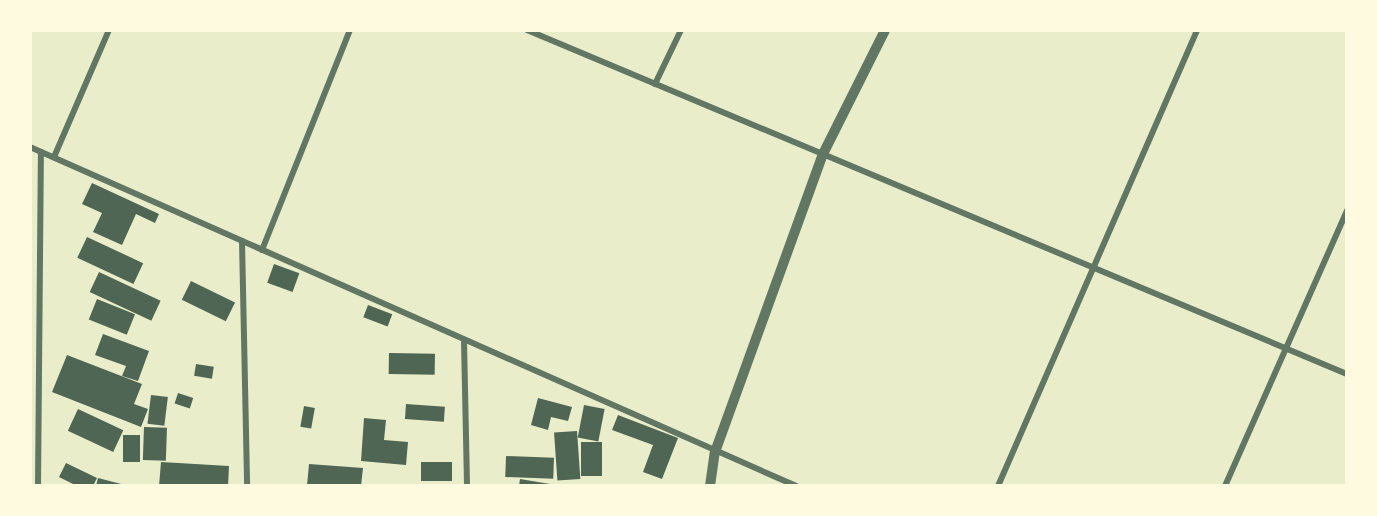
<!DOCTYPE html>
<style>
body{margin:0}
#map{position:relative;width:1377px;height:516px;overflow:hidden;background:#e9edc9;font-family:Spectral,serif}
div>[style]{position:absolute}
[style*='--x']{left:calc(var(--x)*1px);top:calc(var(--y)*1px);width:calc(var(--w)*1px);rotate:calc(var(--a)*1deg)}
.building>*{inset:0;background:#4f6655;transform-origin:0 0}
.minor>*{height:6px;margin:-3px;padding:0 3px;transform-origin:3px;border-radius:3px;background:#617663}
.tertiary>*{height:10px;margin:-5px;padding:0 5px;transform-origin:5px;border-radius:5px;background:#617663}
span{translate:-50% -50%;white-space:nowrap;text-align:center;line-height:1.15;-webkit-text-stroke:4.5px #fefae0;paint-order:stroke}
.frame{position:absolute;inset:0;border:32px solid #fefae0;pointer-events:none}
</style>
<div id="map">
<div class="building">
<i style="clip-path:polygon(92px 183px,159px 214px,155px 223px,136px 214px,122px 245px,93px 232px,102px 213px,82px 204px)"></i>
<i style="left:87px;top:237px;width:62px;height:23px;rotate:25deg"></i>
<i style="left:274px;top:264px;width:27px;height:20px;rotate:20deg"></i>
<i style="left:99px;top:272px;width:68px;height:22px;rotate:25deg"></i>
<i style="left:191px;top:281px;width:49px;height:21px;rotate:26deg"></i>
<i style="left:97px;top:299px;width:41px;height:22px;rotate:22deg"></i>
<i style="left:368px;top:305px;width:26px;height:13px;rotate:21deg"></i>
<i style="clip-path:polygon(103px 334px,149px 351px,138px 381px,122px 376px,126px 366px,95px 355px)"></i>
<i style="left:389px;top:353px;width:46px;height:21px;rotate:1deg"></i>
<i style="clip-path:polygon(67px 355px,142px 384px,134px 404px,148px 409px,141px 427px,52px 392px)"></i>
<i style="left:196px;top:364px;width:18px;height:12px;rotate:9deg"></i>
<i style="left:178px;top:393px;width:16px;height:11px;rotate:18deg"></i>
<i style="left:151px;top:395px;width:17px;height:29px;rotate:7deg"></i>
<i style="clip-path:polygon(538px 398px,572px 407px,568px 421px,551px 417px,548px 430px,531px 425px)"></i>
<i style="left:406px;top:404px;width:39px;height:15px;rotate:4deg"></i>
<i style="left:584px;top:405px;width:21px;height:33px;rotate:11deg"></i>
<i style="left:304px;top:406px;width:11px;height:21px;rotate:10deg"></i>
<i style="left:78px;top:409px;width:50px;height:24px;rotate:25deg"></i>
<i style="clip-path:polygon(618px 415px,678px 438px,662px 479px,643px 472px,653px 445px,612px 430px)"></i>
<i style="clip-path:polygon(364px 418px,386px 420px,384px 440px,408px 442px,406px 465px,361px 461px)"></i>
<i style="left:144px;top:427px;width:23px;height:33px;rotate:2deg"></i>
<i style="left:577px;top:431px;width:48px;height:23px;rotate:86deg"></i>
<i style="left:123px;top:435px;width:17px;height:27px"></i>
<i style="left:581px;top:442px;width:21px;height:34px"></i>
<i style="left:506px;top:456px;width:48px;height:21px;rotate:2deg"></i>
<i style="clip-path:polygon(161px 462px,229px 466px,228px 486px,159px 486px)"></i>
<i style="left:421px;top:462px;width:31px;height:19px"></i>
<i style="clip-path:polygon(66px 463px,97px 478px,93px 486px,77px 486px,59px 477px)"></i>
<i style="clip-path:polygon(309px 464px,363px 468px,361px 486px,307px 486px)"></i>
<i style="clip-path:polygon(98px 478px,125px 485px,125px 486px,96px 486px)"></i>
<i style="clip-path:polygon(520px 479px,556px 485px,556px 486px,519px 486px)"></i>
</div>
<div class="minor">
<i style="--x:527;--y:30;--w:889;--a:22.76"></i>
<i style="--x:655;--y:84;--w:60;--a:-64.3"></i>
<i style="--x:30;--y:147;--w:838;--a:23.87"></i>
<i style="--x:54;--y:157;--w:138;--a:-66.6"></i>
<i style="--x:242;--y:241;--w:245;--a:88.8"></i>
<i style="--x:262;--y:250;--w:237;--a:-68.2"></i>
<i style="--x:464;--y:341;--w:145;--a:88.8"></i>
<i style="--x:38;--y:486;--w:334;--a:-89.5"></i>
<i style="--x:998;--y:486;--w:498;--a:-66.4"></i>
<i style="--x:1225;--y:486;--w:301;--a:-66.1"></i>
</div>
<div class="tertiary">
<i style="--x:710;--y:486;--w:34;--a:-82"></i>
<i style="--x:715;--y:452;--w:317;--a:-70.1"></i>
<i style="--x:823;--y:154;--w:139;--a:-63.4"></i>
</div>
<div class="frame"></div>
</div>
